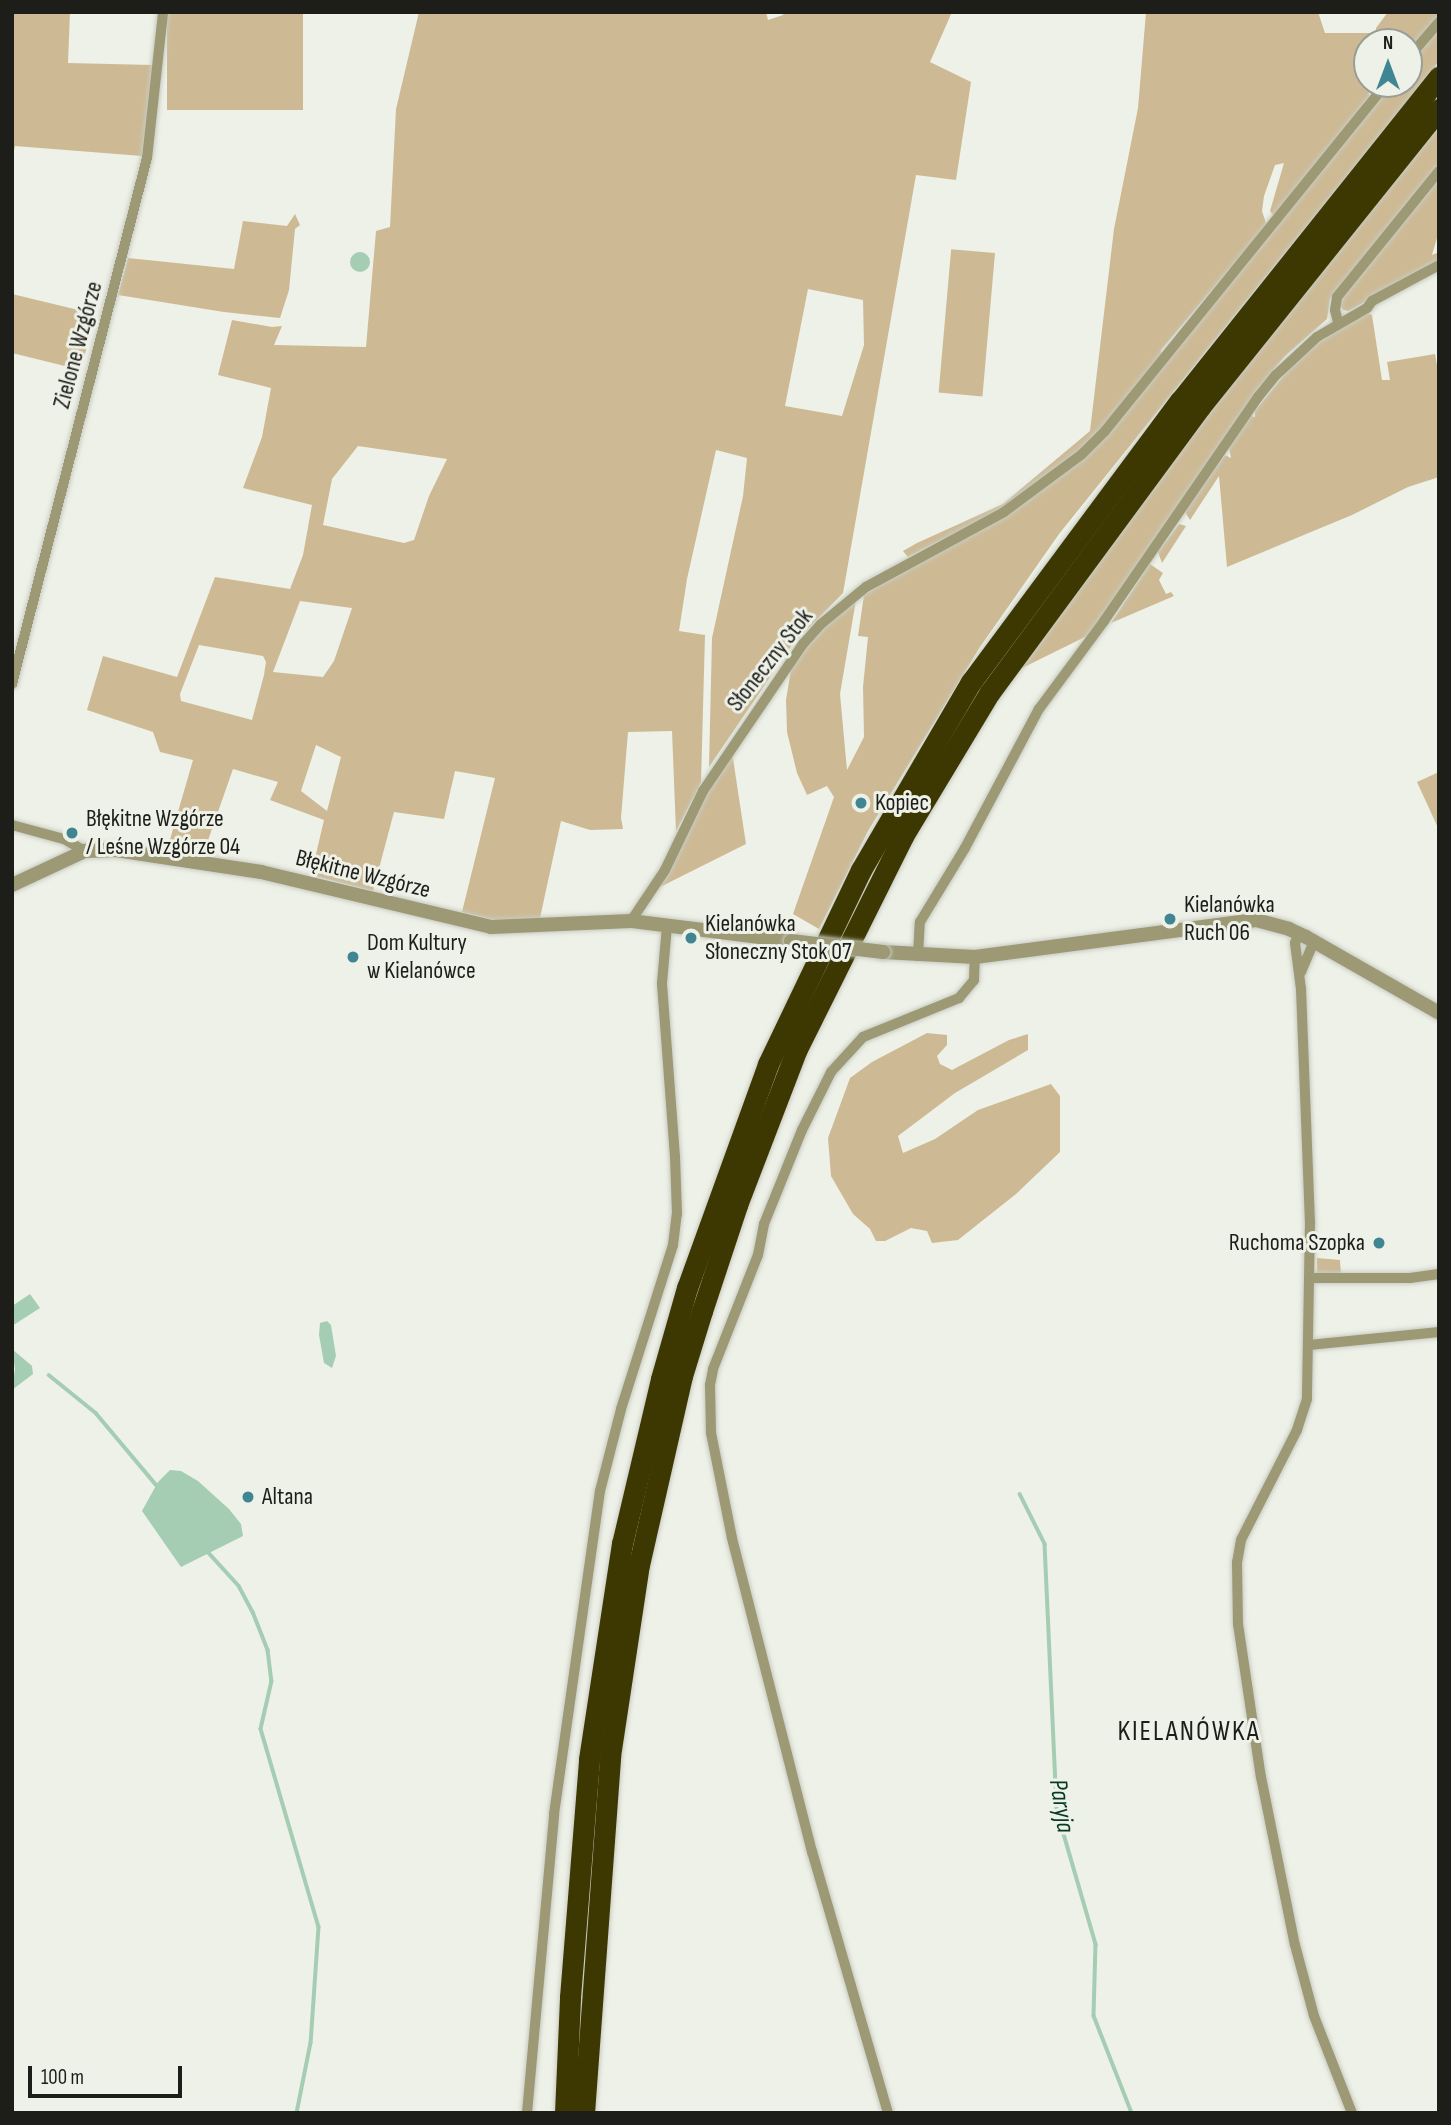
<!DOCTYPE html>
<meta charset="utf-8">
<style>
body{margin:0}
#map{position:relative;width:1451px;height:2125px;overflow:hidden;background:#eef1e7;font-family:"Sofia Sans Condensed",sans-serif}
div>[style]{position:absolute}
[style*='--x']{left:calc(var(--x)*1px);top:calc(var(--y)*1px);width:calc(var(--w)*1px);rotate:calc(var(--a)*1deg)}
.green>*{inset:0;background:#cdba95;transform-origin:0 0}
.water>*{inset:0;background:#a5cdb4}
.round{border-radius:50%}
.stream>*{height:3.5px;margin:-1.75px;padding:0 1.75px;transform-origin:1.75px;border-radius:1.75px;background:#a5cdb4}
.roads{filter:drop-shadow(0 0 2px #c8cbc2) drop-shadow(0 0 2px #c8cbc2)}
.minor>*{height:10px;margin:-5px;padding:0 5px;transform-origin:5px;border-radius:5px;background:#9c9974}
.tertiary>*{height:14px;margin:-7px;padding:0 7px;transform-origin:7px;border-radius:7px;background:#9c9974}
.motorway>*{height:21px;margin:-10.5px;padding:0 10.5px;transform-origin:10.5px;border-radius:10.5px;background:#3d3802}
.bridges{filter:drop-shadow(0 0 2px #c8cbc2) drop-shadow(0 0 2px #c8cbc2)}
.tertiary-bridge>*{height:14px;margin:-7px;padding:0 7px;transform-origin:7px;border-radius:7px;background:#9c9974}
.dots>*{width:19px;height:19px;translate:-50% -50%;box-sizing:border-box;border:4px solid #eef1e7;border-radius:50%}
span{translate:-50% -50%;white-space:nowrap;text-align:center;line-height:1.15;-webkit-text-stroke:6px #eef1e7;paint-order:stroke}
.street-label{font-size:24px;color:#1d1e1a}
.poi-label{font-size:24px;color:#1d1e1a}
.left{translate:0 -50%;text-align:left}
.right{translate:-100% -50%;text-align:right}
.water-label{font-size:26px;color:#063a22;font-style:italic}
.quarter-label{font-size:28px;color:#1d1e1a;letter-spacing:2px}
.frame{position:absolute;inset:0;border:14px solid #1d1e1a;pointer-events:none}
.north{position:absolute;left:1353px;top:28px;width:70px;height:70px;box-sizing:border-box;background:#eef1e7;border:2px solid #9a9d95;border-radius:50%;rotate:0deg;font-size:19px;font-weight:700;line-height:28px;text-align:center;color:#1d1e1a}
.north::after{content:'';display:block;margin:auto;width:24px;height:32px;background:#408592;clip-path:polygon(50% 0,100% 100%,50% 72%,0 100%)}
.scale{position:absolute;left:28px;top:2066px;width:154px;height:32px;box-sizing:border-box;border:4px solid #1d1e1a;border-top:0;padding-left:9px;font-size:21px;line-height:24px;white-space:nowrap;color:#1d1e1a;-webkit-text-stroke:5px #eef1e7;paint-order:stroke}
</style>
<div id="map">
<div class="green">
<i style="clip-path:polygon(12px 12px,70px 12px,68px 63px,153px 65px,142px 156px,15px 146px,12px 158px)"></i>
<i style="left:167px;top:12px;width:136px;height:98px"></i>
<i style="clip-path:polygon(evenodd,419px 12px,766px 12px,768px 20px,783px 15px,784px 12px,952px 12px,930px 62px,971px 82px,956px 180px,916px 175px,843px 593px,792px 645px,709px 767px,712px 638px,743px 496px,747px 458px,716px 450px,687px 579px,679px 631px,705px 635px,701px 783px,676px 831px,672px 731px,628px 732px,621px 818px,623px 829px,590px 830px,561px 821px,540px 918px,499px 921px,462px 912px,495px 778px,455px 771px,444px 819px,394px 812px,373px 891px,311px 875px,324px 820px,270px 800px,278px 782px,233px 769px,205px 849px,169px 843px,193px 760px,160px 752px,153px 732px,87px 710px,103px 656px,177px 677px,215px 577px,290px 589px,303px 555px,312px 505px,243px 488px,262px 437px,271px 388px,218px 375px,232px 320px,272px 327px,282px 326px,274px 345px,366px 347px,376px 231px,390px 227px,396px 109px,419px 12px,808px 289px,863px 300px,864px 345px,842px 416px,785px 406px,808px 289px,419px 12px,358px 446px,447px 459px,429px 496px,414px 540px,404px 543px,323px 525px,332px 479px,358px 446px,419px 12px,300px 601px,352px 608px,334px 661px,323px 677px,273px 672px,300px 601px,419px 12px,199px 645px,263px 656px,266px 662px,264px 675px,252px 720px,181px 701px,180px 694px,199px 645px,419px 12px,316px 745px,341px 757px,327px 811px,301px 791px,316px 745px)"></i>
<i style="clip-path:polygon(1146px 12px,1318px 12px,1325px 33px,1370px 33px,1367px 42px,1369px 96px,1283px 206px,1273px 215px,1270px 211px,1284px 163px,1275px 165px,1264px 196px,1262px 211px,1266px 223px,1258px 235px,1161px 350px,1161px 356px,1115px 413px,1080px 449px,1007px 506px,908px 557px,903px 551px,917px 543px,1003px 504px,1090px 431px,1114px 229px,1138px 108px)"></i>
<i style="clip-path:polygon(1388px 12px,1439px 12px,1439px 14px,1409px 49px,1409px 42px,1376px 42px,1376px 28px)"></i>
<i style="clip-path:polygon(1439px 27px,1439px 61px,1059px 534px,980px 647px,868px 831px,819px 929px,793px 914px,834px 797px,827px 786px,807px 795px,797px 773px,787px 732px,786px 700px,792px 663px,832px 620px,856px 600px,840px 694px,847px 770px,864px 737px,863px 687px,868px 637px,858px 636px,864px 595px,1076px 465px,1390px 84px,1409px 84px,1409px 62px)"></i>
<i style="clip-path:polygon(1439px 126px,1439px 165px,1330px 299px,1327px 319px,1285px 356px,1258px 388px,1089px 635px,1018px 670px,1171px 461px)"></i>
<i style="clip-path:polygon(1439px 179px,1439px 231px,1432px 255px,1439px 252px,1439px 259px,1349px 311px,1343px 310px,1340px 305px,1343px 296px)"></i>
<i style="clip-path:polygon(295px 214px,300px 225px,295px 229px,289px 290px,280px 318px,224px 312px,118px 295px,128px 258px,234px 269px,243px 221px,287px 226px)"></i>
<i style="left:995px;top:253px;width:144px;height:44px;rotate:95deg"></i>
<i style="clip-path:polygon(12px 294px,95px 314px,81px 370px,12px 353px)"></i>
<i style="clip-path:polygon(1366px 312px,1372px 315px,1382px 380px,1390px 380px,1387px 362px,1435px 354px,1439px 377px,1439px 477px,1408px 487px,1352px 515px,1227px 567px,1219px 476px,1190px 520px,1185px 512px,1225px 455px,1231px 458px,1229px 448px,1251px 416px,1255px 417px,1255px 411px,1285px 374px,1309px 349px)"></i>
<i style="clip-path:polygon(1179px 524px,1186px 526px,1162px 563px,1158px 552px)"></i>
<i style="clip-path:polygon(1150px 564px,1163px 573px,1159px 580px,1166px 594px,1171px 592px,1174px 596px,1111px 623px)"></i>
<i style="clip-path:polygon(732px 752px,746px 844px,660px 887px,705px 797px)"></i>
<i style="clip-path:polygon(1439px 772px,1439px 830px,1417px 782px)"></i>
<i style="clip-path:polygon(927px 1033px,947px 1035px,947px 1045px,937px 1056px,940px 1064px,952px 1070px,1009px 1040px,1028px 1034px,1028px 1050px,955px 1093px,898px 1136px,903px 1153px,935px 1139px,978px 1110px,1051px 1084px,1060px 1096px,1060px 1152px,1016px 1194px,958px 1240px,932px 1243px,927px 1231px,911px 1228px,885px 1241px,876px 1241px,870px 1229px,853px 1214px,831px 1176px,828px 1138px,850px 1078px,872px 1062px)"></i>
<i style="clip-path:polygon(1317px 1258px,1340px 1260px,1341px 1275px,1317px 1275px)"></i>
</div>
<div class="water">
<i class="round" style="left:350px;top:252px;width:20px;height:20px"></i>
<i style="clip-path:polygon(30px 1294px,40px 1308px,12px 1326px,12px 1306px)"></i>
<i style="clip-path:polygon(327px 1321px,331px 1325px,336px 1356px,332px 1368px,324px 1363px,319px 1335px,320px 1323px)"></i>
<i style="clip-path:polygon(12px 1349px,32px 1366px,33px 1374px,12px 1390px,15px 1369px)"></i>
<i style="clip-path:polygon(170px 1470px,181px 1471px,198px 1481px,229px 1509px,241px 1524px,243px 1536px,181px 1567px,142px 1511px,158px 1482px)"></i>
</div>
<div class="stream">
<i style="--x:49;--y:1375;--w:60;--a:39"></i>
<i style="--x:96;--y:1413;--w:98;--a:50"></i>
<i style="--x:1020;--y:1494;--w:56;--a:63.4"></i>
<i style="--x:1045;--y:1544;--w:266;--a:87.4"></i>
<i style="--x:1057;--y:1810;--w:140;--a:73.8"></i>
<i style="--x:1096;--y:1944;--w:72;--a:91.6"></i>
<i style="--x:1094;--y:2016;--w:104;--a:68.6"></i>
<i style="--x:208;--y:1552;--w:46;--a:47.6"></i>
<i style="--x:239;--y:1586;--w:30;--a:62"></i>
<i style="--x:253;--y:1612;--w:41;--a:68.5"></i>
<i style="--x:268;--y:1650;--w:31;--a:83"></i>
<i style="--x:272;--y:1681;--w:49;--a:102.9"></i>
<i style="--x:261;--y:1729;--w:206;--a:73.7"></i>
<i style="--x:319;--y:1927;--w:116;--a:93.9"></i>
<i style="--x:311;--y:2043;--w:71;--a:101.3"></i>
</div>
<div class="roads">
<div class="minor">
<i style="--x:1409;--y:57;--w:46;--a:-49.4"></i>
<i style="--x:1338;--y:322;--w:12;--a:-104"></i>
<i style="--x:1335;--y:310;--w:13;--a:-81"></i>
<i style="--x:1337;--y:297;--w:162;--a:-51"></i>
<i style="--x:12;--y:684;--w:543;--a:-75.61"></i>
<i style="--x:147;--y:158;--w:147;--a:-83.7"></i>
<i style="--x:12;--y:825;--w:54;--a:15.1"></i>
<i style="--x:64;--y:839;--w:24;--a:30"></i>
<i style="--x:631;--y:921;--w:61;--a:-56.3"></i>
<i style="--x:665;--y:870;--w:88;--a:-64.3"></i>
<i style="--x:703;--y:791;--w:178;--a:-55.8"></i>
<i style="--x:803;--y:644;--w:27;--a:-48"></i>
<i style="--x:821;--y:624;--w:58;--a:-39.4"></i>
<i style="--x:866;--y:587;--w:157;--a:-28.5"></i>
<i style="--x:1004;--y:512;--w:97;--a:-36.6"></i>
<i style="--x:1082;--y:454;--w:33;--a:-45"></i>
<i style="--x:1105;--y:431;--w:447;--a:-51"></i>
<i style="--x:1299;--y:934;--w:10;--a:114"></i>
<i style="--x:1295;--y:943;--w:46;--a:82.6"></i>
<i style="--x:1301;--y:989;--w:233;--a:87.8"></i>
<i style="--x:1310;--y:1222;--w:177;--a:91"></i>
<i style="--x:1307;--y:1399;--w:33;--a:108"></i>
<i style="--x:1297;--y:1430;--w:123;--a:117"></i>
<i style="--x:1241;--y:1540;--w:22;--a:100"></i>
<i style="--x:1237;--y:1562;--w:62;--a:89.1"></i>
<i style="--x:1238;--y:1624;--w:155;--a:81.5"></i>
<i style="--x:1261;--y:1777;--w:171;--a:78.6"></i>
<i style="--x:1295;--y:1945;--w:73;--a:75"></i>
<i style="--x:1314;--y:2016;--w:104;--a:68.6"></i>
<i style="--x:918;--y:956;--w:34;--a:-87"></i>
<i style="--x:920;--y:922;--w:87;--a:-58.7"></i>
<i style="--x:965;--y:848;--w:157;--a:-62"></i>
<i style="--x:1039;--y:709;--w:109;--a:-53.5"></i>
<i style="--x:1104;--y:621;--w:272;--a:-55.5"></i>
<i style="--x:1258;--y:397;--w:28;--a:-51"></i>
<i style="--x:1276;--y:375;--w:56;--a:-42.8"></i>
<i style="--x:1317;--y:337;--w:58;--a:-30.1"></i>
<i style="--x:1367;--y:308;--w:9;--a:-54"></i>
<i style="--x:1372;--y:301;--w:76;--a:-28.2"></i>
<i style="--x:1301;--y:972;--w:33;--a:-67"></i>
<i style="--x:1310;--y:1278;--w:100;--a:0"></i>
<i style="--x:1410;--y:1278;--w:29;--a:-8"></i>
<i style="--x:1309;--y:1345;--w:131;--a:-5.7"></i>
<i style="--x:527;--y:2113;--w:300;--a:-84.8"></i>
<i style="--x:554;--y:1814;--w:326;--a:-81.9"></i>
<i style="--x:600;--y:1491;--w:85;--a:-75.6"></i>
<i style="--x:621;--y:1409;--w:172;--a:-72.4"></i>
<i style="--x:673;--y:1245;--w:31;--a:-83"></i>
<i style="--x:677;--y:1214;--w:57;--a:-92"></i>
<i style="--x:675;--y:1157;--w:174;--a:-94.3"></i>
<i style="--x:662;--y:983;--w:57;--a:-85"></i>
<i style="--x:888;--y:2113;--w:272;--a:-106.2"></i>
<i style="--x:812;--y:1852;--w:324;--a:-104.3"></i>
<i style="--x:732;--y:1538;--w:107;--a:-101.3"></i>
<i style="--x:711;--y:1433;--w:48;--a:-91.2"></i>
<i style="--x:710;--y:1385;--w:16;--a:-79"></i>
<i style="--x:713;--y:1369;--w:123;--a:-68.5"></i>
<i style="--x:758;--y:1255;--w:32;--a:-79"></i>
<i style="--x:764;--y:1224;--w:101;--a:-68"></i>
<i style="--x:802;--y:1130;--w:65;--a:-63.4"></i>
<i style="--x:831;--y:1072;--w:47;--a:-47.6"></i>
<i style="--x:863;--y:1037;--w:104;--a:-22.1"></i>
<i style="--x:959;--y:998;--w:23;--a:-50"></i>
<i style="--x:974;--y:980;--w:23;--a:-88"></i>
</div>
<div class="tertiary">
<i style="--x:12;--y:885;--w:81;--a:-25"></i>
<i style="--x:85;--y:851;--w:31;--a:-2"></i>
<i style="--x:116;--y:850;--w:147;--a:8.6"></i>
<i style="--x:261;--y:872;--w:236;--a:13.4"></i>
<i style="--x:491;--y:927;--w:140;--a:-2.5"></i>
<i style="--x:631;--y:921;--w:161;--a:7.1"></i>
<i style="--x:883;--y:952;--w:92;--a:3.1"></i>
<i style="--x:975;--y:957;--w:283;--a:-7.5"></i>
<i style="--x:1256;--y:920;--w:34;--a:15"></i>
<i style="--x:1289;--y:929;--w:19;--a:25"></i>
<i style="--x:1306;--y:937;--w:153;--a:29.7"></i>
</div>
<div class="motorway">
<i style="--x:565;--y:2113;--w:116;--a:-87.5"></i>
<i style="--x:570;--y:1997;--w:239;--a:-85.4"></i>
<i style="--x:589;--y:1759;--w:218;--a:-81.3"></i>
<i style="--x:622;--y:1544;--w:170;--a:-76.7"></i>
<i style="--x:661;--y:1379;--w:95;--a:-74.1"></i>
<i style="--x:687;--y:1288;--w:238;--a:-70.1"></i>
<i style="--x:768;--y:1064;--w:215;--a:-64.4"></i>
<i style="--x:861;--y:870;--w:218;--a:-59.7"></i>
<i style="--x:971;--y:682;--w:350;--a:-53.4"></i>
<i style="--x:1180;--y:401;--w:415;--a:-51.4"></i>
<i style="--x:584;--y:2113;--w:358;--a:-85.8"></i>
<i style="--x:610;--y:1756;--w:193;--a:-81.4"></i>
<i style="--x:639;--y:1565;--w:194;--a:-77.2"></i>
<i style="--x:682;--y:1376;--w:68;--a:-72.9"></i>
<i style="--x:702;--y:1311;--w:112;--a:-71.7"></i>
<i style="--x:737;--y:1205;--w:167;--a:-69"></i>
<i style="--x:797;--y:1049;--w:238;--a:-63.5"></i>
<i style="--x:903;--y:836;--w:168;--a:-58.9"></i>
<i style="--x:990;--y:692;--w:354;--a:-53.6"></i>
<i style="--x:1200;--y:407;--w:382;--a:-51.3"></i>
</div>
</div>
<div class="bridges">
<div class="tertiary-bridge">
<i style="--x:791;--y:941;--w:93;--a:6.8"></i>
</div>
</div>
<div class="dots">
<i style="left:861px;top:803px;background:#408592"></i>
<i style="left:72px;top:833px;background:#408592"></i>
<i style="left:1170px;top:919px;background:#408592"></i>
<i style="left:691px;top:938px;background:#408592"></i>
<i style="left:353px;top:957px;background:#408592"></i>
<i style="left:1379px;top:1243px;background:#408592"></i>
<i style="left:248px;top:1497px;background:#408592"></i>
</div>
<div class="street-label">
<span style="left:78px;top:345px;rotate:-75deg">Zielone Wzgórze</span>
<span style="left:770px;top:660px;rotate:-52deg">Słoneczny Stok</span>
<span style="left:363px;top:874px;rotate:14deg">Błękitne Wzgórze</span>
</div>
<div class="poi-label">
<span class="left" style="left:875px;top:803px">Kopiec</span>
<span class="left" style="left:86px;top:833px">Błękitne Wzgórze<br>/ Leśne Wzgórze 04</span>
<span class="left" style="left:1184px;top:919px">Kielanówka<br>Ruch 06</span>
<span class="left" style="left:705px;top:938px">Kielanówka<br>Słoneczny Stok 07</span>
<span class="left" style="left:367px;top:957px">Dom Kultury<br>w Kielanówce</span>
<span class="right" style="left:1365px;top:1243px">Ruchoma Szopka</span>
<span class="left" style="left:262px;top:1497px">Altana</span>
</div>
<div class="water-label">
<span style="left:1061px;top:1806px;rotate:81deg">Paryja</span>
</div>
<div class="quarter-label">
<span style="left:1189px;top:1732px">KIELANÓWKA</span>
</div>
<div class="frame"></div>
<div class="north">N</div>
<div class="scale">100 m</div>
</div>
